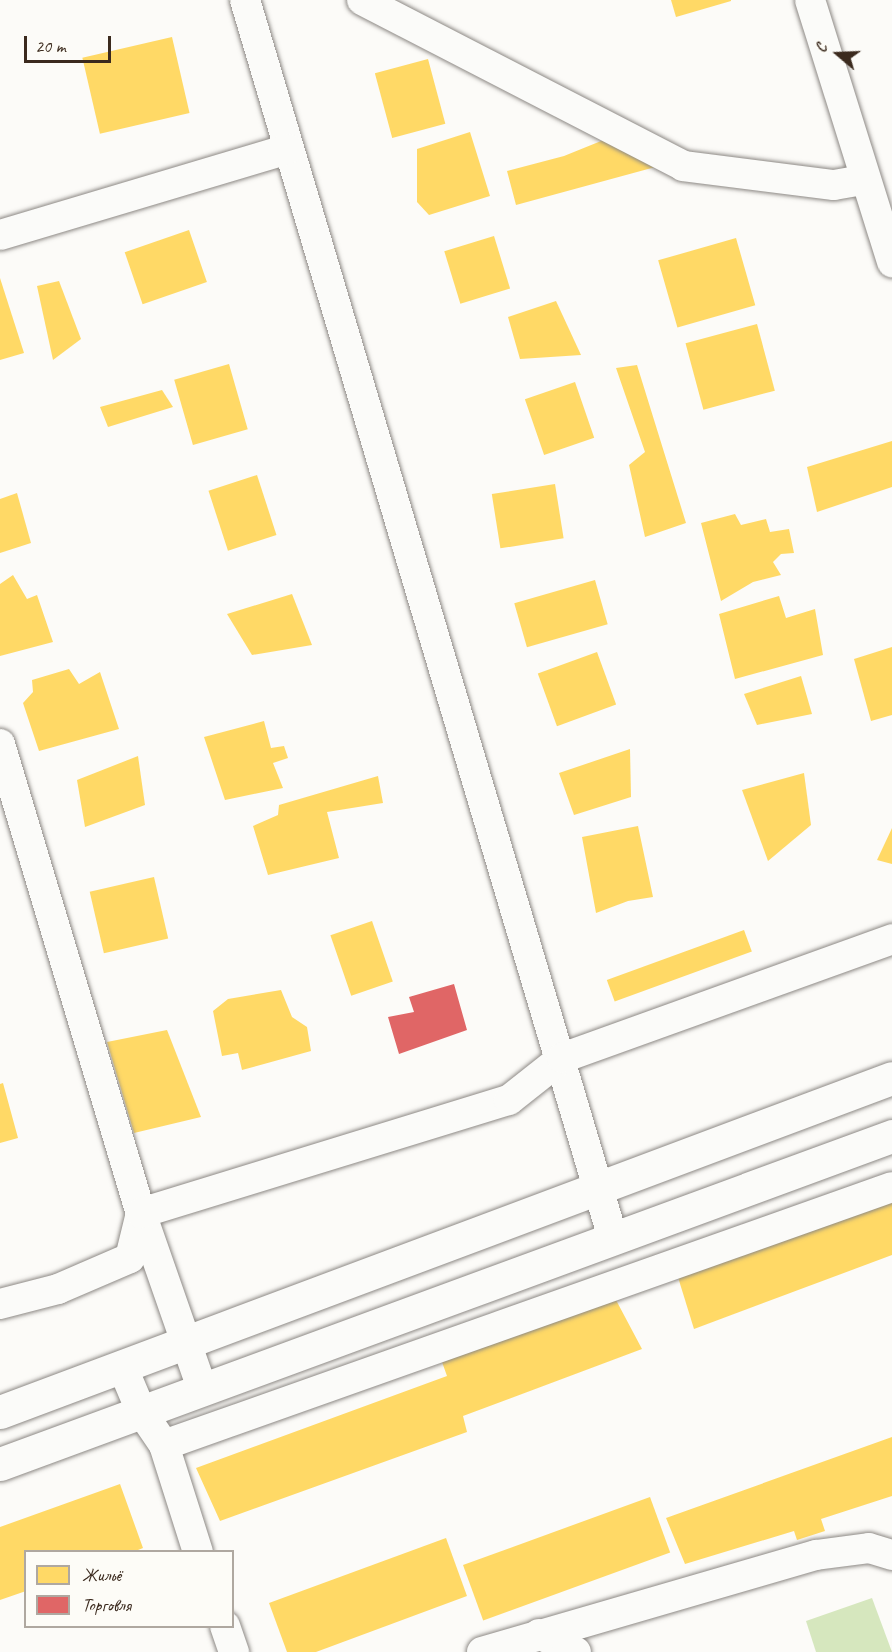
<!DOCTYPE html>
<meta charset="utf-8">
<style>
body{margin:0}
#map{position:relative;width:892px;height:1652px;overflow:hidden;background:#fcfbf8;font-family:Caveat,sans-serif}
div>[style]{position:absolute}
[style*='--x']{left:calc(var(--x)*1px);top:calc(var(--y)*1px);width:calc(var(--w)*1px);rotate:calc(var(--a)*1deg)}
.green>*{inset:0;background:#d6e7be}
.homes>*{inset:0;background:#ffd966;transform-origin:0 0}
.shops>*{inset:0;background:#e06666}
.roads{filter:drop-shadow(0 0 2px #8d8985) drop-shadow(0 0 2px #8d8985)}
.minor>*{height:30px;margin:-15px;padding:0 15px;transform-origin:15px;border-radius:15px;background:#fbfbf9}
.major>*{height:33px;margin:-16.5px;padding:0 16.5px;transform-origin:16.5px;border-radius:16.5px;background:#fbfbf9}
span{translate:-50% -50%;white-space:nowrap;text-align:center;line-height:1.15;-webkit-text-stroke:6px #fdfcf7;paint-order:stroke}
.legend{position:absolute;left:24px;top:1550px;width:210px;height:78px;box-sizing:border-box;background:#fdfcf7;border:2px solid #afa8a0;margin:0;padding:8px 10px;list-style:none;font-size:18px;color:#3b2a1e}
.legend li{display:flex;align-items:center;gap:12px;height:30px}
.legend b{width:30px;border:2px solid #afa8a0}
.north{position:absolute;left:808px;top:24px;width:60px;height:60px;-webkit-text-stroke:4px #fdfcf7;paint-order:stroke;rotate:289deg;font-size:16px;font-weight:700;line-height:24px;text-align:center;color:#3b2a1e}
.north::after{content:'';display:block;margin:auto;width:21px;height:27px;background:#3b2a1e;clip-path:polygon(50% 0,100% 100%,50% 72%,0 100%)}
.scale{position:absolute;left:24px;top:36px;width:87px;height:27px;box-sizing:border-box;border:3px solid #3b2a1e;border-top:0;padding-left:8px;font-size:18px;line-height:21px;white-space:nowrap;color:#3b2a1e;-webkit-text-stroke:4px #fdfcf7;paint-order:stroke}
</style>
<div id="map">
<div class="green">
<i style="clip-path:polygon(872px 1598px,892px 1652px,816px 1652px,806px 1621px)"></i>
</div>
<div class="homes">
<i style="clip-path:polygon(671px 0,731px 0,731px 1px,676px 17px)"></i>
<i style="left:172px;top:37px;width:78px;height:92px;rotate:77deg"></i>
<i style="left:428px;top:59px;width:67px;height:55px;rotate:75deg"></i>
<i style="clip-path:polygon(470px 132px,490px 196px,429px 215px,417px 202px,417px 149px)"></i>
<i style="clip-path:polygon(606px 139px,659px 166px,516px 205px,507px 171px,564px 156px)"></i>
<i style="left:189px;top:230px;width:55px;height:68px;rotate:71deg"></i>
<i style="left:494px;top:236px;width:55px;height:52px;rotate:73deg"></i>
<i style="left:736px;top:238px;width:70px;height:81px;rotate:74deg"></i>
<i style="clip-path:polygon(0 278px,24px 353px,0 360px)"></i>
<i style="clip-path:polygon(59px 281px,81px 339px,53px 360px,37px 286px)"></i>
<i style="clip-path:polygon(556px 301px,581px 355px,520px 359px,508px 317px)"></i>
<i style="left:757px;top:324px;width:69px;height:74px;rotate:75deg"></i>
<i style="left:229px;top:364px;width:68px;height:57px;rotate:74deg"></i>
<i style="clip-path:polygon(637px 365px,686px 523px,645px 537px,629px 465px,645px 452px,616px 368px)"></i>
<i style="left:575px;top:382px;width:59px;height:53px;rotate:71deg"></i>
<i style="clip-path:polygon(162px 390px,173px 407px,108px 427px,100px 407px)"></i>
<i style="clip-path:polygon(892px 441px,892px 487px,817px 512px,807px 467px)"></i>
<i style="left:257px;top:475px;width:63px;height:51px;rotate:72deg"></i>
<i style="left:555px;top:484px;width:55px;height:64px;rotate:81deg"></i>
<i style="clip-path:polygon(17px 493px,31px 543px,0 553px,0 499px)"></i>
<i style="clip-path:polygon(735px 514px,741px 525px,766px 519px,770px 532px,789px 529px,794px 553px,781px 554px,773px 562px,781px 575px,753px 582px,721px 601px,701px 523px)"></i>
<i style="clip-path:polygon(13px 575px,27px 599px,37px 595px,53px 642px,0 656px,0 584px)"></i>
<i style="left:595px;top:580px;width:46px;height:84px;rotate:74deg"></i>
<i style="clip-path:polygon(292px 594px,312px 645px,252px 655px,227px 614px)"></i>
<i style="clip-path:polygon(779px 596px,786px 618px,815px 609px,823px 655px,735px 679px,719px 614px)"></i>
<i style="clip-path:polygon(892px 647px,892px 715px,871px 721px,854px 659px)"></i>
<i style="left:597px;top:652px;width:56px;height:63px;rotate:70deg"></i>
<i style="clip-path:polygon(69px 669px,79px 684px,100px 672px,119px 729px,39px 751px,23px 703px,33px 692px,32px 680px)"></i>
<i style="clip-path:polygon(801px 676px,812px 714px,757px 725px,744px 694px)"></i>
<i style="clip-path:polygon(264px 721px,271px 748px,284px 746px,288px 758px,273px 763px,283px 788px,225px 800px,204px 737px)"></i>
<i style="clip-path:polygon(630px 749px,631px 797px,574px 815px,559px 773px)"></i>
<i style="clip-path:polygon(138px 756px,145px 805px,85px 827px,77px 780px)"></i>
<i style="clip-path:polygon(804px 773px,811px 825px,768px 861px,742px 790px)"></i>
<i style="clip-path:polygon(378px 776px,383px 803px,327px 812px,339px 858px,268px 875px,253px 826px,278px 815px,279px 805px)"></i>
<i style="clip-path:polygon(638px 826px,653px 897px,628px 901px,596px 913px,582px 837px)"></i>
<i style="clip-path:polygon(892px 828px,892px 864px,877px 860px)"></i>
<i style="left:154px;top:877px;width:63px;height:66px;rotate:77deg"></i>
<i style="left:372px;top:921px;width:64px;height:44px;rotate:71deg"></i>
<i style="left:744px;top:930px;width:23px;height:146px;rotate:70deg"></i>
<i style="clip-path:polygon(281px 990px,292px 1017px,307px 1027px,311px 1051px,242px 1070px,238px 1053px,222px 1056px,213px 1011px,228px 999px)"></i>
<i style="clip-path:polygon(167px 1030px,201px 1117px,134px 1133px,107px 1042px)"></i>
<i style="clip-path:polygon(3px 1083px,18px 1138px,0 1143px,0 1084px)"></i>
<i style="clip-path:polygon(892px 1198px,892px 1255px,694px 1329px,677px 1274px)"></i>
<i style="clip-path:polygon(616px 1300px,642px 1349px,463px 1416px,467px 1432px,220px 1521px,196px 1468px,447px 1376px,442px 1362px)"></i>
<i style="clip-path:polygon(892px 1437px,892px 1496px,821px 1519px,825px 1531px,797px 1540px,794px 1531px,685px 1564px,666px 1518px)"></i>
<i style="clip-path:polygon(120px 1484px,143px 1548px,133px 1552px,26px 1552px,26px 1591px,0 1600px,0 1527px)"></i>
<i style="left:650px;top:1497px;width:59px;height:199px;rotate:70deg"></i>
<i style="clip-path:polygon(446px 1538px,467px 1596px,316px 1652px,287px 1652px,269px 1603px)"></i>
</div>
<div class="shops">
<i style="clip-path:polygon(454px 984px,467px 1030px,399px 1054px,388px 1017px,414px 1012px,409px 997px)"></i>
</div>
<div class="roads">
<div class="minor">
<i style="--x:245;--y:0;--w:1292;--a:73.45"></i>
<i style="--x:362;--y:0;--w:361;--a:27.3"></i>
<i style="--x:683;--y:166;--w:152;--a:7.2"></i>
<i style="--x:834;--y:185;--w:29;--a:-10"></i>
<i style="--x:810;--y:0;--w:275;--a:72.6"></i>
<i style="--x:0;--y:235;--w:301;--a:-16.6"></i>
<i style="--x:0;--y:744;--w:490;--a:73.3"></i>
<i style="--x:141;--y:1213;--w:185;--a:70.8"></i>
<i style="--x:0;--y:1304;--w:60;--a:-14.5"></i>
<i style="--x:58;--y:1289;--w:78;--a:-23.3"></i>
<i style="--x:130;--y:1258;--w:46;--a:-76.3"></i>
<i style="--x:141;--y:1213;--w:385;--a:-17.1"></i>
<i style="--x:509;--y:1100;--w:68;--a:-38.4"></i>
<i style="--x:562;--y:1058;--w:351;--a:-19.8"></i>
<i style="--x:122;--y:1366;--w:49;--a:67.1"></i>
<i style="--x:141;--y:1411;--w:41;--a:55.9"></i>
<i style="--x:164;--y:1445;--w:112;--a:72.4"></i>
<i style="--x:164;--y:1445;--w:772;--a:-19.51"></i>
<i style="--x:225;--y:1626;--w:28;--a:71"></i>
<i style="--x:539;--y:1634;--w:41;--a:25.9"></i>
<i style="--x:482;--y:1652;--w:348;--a:-16.2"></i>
<i style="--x:816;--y:1555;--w:53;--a:-7.5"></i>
<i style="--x:869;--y:1548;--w:24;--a:17"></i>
</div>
<div class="major">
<i style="--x:0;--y:1412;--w:952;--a:-20.53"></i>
<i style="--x:0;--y:1464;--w:950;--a:-20.19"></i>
</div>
</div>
<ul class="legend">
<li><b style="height:16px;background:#ffd966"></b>Жильё</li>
<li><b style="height:16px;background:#e06666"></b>Торговля</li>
</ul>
<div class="north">С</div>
<div class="scale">20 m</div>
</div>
